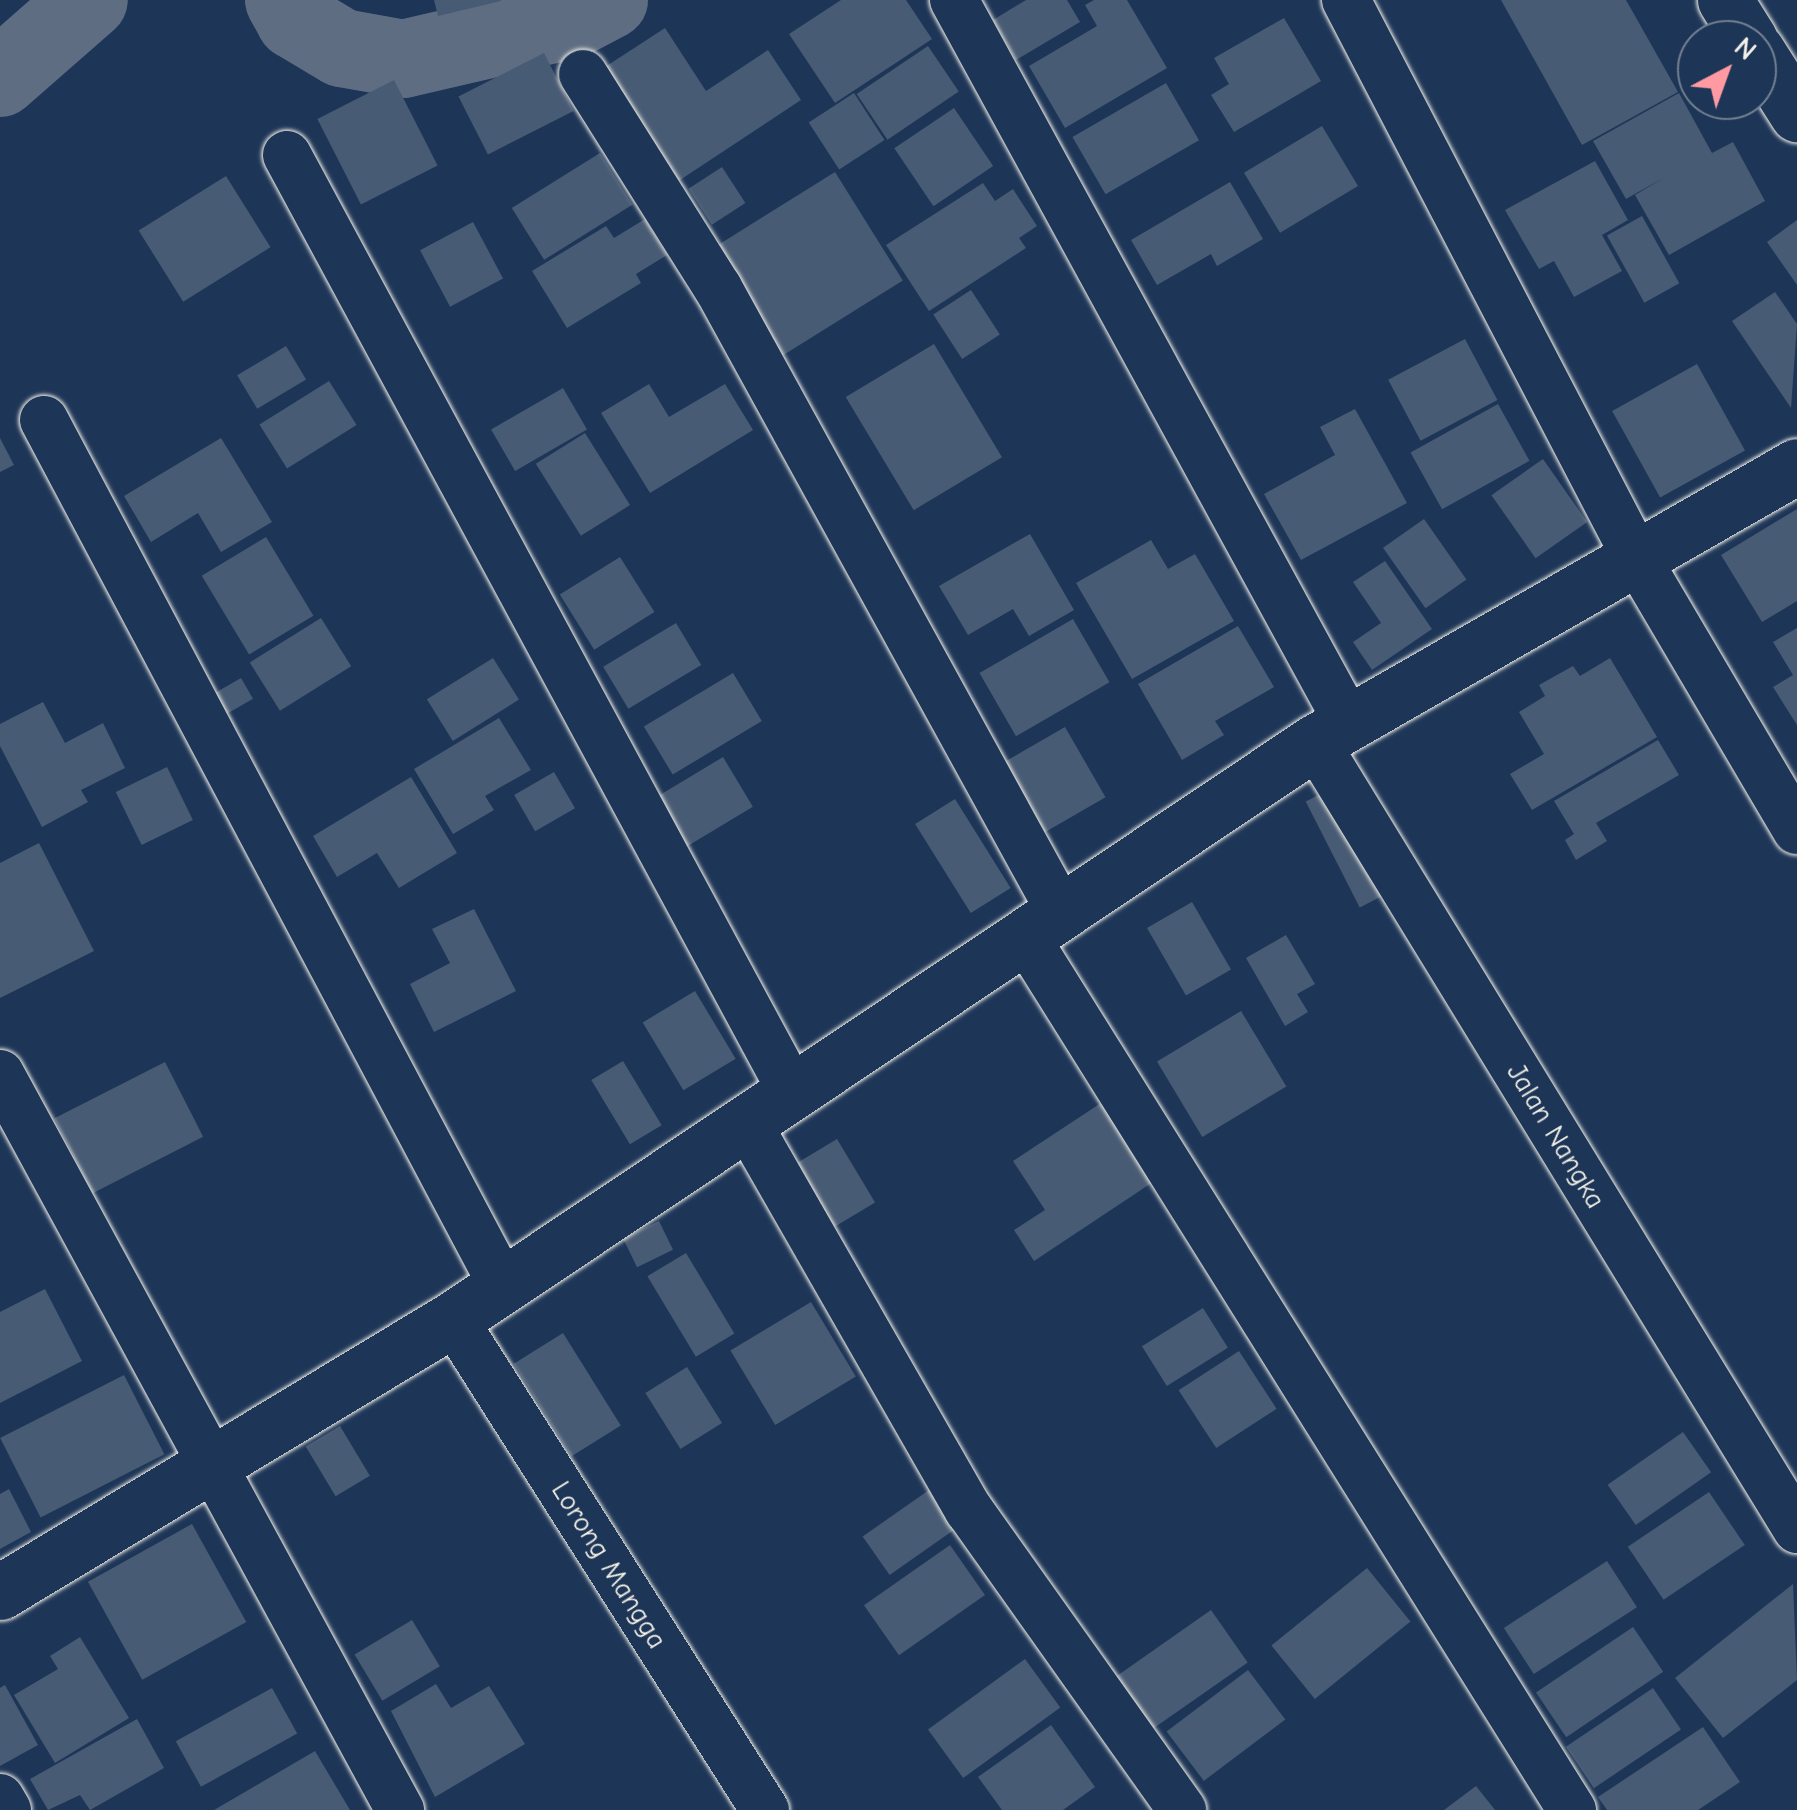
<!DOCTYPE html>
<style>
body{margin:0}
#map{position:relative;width:1797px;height:1810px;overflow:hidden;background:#1d3557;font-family:"Comic Neue",sans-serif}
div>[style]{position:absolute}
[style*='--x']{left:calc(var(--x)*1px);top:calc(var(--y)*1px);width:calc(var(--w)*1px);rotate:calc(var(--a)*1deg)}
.river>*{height:78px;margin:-39px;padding:0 39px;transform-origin:39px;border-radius:39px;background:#5e6d82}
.building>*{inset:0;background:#485b74;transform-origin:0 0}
.roads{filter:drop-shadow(0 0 2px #f4f1e8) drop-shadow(0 0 2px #f4f1e8)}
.minor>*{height:48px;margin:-24px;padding:0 24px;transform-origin:24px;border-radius:24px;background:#1d3557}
.tertiary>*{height:55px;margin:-27.5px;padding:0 27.5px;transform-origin:27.5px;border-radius:27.5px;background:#1d3557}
span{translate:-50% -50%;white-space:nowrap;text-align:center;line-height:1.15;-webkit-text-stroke:9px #1d3557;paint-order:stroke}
.street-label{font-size:28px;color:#f4f1e8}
.north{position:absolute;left:1677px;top:20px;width:100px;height:100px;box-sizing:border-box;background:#1d3557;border:2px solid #738091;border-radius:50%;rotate:41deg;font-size:28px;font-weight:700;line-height:40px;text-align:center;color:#f4f1e8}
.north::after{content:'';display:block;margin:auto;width:35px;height:45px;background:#ff9aa2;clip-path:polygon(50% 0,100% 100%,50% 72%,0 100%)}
</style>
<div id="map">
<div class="river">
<i style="--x:284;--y:0;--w:23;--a:61"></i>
<i style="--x:295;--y:20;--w:55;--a:30.8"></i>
<i style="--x:342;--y:48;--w:62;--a:10.2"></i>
<i style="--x:403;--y:59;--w:172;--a:-13.1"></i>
<i style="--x:571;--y:20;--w:43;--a:-27.8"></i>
<i style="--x:0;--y:78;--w:118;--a:-41.2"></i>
</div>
<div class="building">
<i style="clip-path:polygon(434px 0,501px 0,501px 1px,438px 16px)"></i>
<i style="clip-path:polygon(841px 0,906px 0,932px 39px,835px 103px,789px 34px)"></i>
<i style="clip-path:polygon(1026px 0,1067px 0,1080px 22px,1016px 60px,993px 20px)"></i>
<i style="clip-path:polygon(1094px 0,1127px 0,1167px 68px,1065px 128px,1029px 66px,1097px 26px,1085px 5px)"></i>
<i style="clip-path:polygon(1501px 0,1626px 0,1678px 92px,1582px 145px)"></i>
<i style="clip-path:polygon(1284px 18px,1321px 81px,1234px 132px,1211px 95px,1229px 84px,1214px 58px)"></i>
<i style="clip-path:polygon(665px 28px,706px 91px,768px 50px,801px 100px,677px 182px,602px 69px)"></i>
<i style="left:928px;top:46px;width:55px;height:86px;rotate:56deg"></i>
<i style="left:544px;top:53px;width:65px;height:96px;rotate:63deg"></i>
<i style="left:394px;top:80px;width:96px;height:86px;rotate:63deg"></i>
<i style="left:1166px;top:83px;width:66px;height:108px;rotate:60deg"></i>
<i style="left:854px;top:93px;width:56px;height:54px;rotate:57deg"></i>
<i style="clip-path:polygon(1679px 93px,1712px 153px,1733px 142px,1765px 201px,1669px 255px,1635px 195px,1665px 177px,1626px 199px,1593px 141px)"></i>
<i style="left:954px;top:108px;width:70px;height:72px;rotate:56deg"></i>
<i style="left:1322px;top:126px;width:70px;height:91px;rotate:59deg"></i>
<i style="left:600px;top:153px;width:61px;height:104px;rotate:58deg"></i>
<i style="clip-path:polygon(1595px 161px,1628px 220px,1602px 235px,1622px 271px,1574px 297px,1554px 261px,1539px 269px,1505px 210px)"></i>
<i style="left:722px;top:167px;width:43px;height:40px;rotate:57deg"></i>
<i style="left:835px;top:172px;width:128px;height:144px;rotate:58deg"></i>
<i style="left:226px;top:176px;width:84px;height:103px;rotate:58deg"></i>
<i style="clip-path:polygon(1230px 182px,1263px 239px,1217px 266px,1211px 254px,1157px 285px,1131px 240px)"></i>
<i style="clip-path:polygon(983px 183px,995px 201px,1013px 189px,1037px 226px,1019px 238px,1026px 248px,929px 311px,886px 245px)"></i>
<i style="left:1642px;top:216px;width:77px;height:40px;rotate:61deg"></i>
<i style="clip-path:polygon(645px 219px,667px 255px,636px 274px,641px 283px,567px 328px,532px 271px,606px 226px,614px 238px)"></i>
<i style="clip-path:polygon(1797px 220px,1797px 285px,1767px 242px)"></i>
<i style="left:473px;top:222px;width:64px;height:60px;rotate:62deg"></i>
<i style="left:971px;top:290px;width:53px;height:45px;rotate:57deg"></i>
<i style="clip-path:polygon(1775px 292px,1797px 324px,1791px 408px,1732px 321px)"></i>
<i style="left:1465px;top:339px;width:69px;height:87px;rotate:62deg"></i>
<i style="left:934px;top:344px;width:132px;height:103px;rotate:59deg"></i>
<i style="left:286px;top:346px;width:39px;height:57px;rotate:59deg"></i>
<i style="left:1697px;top:364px;width:99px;height:97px;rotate:61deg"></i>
<i style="left:329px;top:381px;width:52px;height:82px;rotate:58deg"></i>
<i style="clip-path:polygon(649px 384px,669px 417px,725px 384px,753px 430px,650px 493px,601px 413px)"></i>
<i style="left:563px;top:388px;width:48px;height:83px;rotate:60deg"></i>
<i style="left:1498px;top:404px;width:65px;height:100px;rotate:61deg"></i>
<i style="clip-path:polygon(1355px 409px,1407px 503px,1301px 560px,1264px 494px,1335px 455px,1320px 427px)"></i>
<i style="left:585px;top:433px;width:85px;height:58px;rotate:58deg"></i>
<i style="clip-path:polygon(0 438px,14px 465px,0 472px)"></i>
<i style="clip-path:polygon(221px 438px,272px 522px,221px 552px,198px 513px,151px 542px,124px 496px)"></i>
<i style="left:1543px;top:459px;width:77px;height:63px;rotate:55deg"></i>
<i style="clip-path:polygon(1797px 509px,1797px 601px,1762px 622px,1721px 555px)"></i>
<i style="left:1424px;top:519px;width:74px;height:50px;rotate:55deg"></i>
<i style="clip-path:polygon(1030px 534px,1074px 610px,1029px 636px,1013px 609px,968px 635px,939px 586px)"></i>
<i style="left:266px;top:537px;width:92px;height:75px;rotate:59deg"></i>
<i style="clip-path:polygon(1151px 540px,1168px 569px,1195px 554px,1234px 621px,1132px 679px,1076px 583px)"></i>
<i style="left:620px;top:557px;width:65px;height:71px;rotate:58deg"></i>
<i style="clip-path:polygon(1385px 561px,1432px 629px,1372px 670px,1353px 642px,1381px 623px,1353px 582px)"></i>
<i style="left:321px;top:618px;width:57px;height:84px;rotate:58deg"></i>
<i style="left:1073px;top:619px;width:73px;height:108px;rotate:60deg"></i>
<i style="left:676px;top:623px;width:49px;height:85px;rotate:59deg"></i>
<i style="clip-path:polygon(1238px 626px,1274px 687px,1215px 721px,1224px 735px,1182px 760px,1138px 684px)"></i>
<i style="clip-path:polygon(1797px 628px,1797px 725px,1773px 687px,1793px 675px,1773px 642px)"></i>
<i style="left:493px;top:658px;width:49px;height:78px;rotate:58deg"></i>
<i style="clip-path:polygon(1610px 658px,1657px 737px,1532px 810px,1510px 774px,1544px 754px,1519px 712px,1545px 696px,1539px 685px,1573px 666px,1580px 676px)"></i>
<i style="left:733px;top:673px;width:56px;height:104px;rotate:59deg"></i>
<i style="left:241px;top:678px;width:24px;height:38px;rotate:60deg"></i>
<i style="clip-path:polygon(43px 702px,65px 743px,103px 723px,125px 768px,81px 790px,88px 802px,42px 827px,0 746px,0 724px)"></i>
<i style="clip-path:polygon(499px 718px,531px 770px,485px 796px,494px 810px,453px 834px,414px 769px)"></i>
<i style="left:1065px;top:727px;width:81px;height:83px;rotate:60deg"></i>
<i style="clip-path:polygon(1658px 740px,1679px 775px,1596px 823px,1607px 841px,1576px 860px,1565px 840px,1574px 834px,1554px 801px)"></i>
<i style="left:723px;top:757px;width:58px;height:79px;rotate:59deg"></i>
<i style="left:167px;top:767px;width:59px;height:57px;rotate:64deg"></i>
<i style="left:554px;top:772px;width:42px;height:46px;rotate:60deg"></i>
<i style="clip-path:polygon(411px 777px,457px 853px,399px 888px,377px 853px,337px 877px,313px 836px)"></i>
<i style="left:1336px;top:786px;width:119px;height:34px;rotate:63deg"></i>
<i style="left:955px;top:799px;width:105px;height:47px;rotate:58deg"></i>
<i style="clip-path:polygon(39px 843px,94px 951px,0 998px,0 863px)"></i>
<i style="left:1192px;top:902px;width:78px;height:52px;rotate:60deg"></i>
<i style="clip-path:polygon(474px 909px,516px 991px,434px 1032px,410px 984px,450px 963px,432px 929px)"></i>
<i style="clip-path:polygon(1286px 935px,1315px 984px,1297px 994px,1308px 1012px,1285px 1026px,1246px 958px)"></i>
<i style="left:695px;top:991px;width:79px;height:61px;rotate:59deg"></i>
<i style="left:1241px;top:1011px;width:88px;height:98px;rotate:59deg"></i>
<i style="left:623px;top:1061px;width:75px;height:37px;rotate:59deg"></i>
<i style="left:165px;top:1062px;width:84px;height:124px;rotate:63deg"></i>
<i style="clip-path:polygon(1101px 1103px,1153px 1182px,1034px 1261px,1014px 1230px,1045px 1210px,1013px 1161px)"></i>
<i style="left:837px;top:1139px;width:74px;height:52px;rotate:59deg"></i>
<i style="left:659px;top:1221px;width:32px;height:40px;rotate:64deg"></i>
<i style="left:686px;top:1253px;width:94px;height:45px;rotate:59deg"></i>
<i style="clip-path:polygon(45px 1289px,82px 1361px,0 1403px,0 1312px)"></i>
<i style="left:811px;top:1302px;width:87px;height:94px;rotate:59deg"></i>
<i style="left:1203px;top:1308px;width:47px;height:72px;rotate:58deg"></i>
<i style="left:563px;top:1333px;width:109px;height:58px;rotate:58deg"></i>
<i style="left:1239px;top:1351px;width:69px;height:72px;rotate:57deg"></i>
<i style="left:687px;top:1367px;width:66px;height:49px;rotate:58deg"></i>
<i style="left:124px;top:1375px;width:89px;height:139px;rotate:63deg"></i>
<i style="left:340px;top:1426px;width:58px;height:40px;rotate:59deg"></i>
<i style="left:1683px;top:1432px;width:49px;height:92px;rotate:55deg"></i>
<i style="clip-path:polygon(9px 1489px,31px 1532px,0 1549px,0 1494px)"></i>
<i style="left:929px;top:1490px;width:47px;height:81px;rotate:55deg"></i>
<i style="left:1709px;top:1492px;width:64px;height:98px;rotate:56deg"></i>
<i style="left:192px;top:1524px;width:112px;height:119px;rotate:61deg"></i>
<i style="left:950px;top:1545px;width:61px;height:105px;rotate:55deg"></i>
<i style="left:1607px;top:1561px;width:55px;height:123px;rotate:57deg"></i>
<i style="left:1367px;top:1568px;width:69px;height:123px;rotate:51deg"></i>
<i style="clip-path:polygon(1793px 1584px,1797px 1680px,1723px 1738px,1675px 1678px)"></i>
<i style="left:1211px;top:1610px;width:64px;height:125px;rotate:55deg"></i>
<i style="left:412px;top:1620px;width:54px;height:67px;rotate:59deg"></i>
<i style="left:1633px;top:1627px;width:54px;height:117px;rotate:56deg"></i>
<i style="clip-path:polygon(80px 1637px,129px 1718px,55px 1763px,14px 1695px,58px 1669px,50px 1656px)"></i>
<i style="left:1025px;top:1659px;width:60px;height:120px;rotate:54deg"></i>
<i style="left:1248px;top:1670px;width:62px;height:102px;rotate:53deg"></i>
<i style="clip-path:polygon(436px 1684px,451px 1708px,489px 1686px,525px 1744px,435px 1797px,391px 1711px)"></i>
<i style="clip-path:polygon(5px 1685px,38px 1745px,0 1766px,0 1688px)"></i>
<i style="left:272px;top:1688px;width:52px;height:110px;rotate:61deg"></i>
<i style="left:1653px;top:1688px;width:50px;height:105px;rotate:56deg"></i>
<i style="clip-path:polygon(137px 1719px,164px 1768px,90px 1810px,80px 1795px,48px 1810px,30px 1779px)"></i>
<i style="clip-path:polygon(1051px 1725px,1095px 1787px,1063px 1810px,1002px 1810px,978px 1777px)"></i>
<i style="clip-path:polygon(1703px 1727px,1740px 1782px,1698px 1810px,1607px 1810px,1598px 1797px)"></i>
<i style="clip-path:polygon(315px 1751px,350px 1810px,214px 1810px)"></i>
<i style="clip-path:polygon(1476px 1786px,1495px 1810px,1444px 1810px)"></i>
</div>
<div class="roads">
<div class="minor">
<i style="--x:954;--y:0;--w:823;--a:61.38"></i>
<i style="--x:1346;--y:0;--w:628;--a:62.5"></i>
<i style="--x:1636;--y:557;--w:317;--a:59.5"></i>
<i style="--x:583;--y:74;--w:253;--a:57.8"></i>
<i style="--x:718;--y:288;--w:714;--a:61.21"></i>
<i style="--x:287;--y:155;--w:1066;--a:61.66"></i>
<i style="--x:44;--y:420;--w:980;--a:62.08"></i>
<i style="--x:1315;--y:742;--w:923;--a:58.51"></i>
<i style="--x:1026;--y:938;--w:1029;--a:57.95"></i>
<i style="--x:0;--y:1074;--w:838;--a:61.48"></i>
<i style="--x:747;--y:1123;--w:446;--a:60.2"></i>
<i style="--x:969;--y:1510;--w:368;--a:54.6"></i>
<i style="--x:453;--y:1319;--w:582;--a:57.57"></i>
<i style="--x:0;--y:1798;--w:14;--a:60"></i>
</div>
<div class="tertiary">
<i style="--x:1725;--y:0;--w:47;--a:58"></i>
<i style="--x:1757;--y:51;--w:75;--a:57.6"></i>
<i style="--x:0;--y:1592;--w:529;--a:-31.08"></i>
<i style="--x:453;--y:1319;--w:1037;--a:-33.8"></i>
<i style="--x:1315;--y:742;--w:555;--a:-29.8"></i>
</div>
</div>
<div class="street-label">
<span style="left:1556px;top:1136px;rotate:59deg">Jalan Nangka</span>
<span style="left:609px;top:1565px;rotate:58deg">Lorong Mangga</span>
</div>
<div class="north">N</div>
</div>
